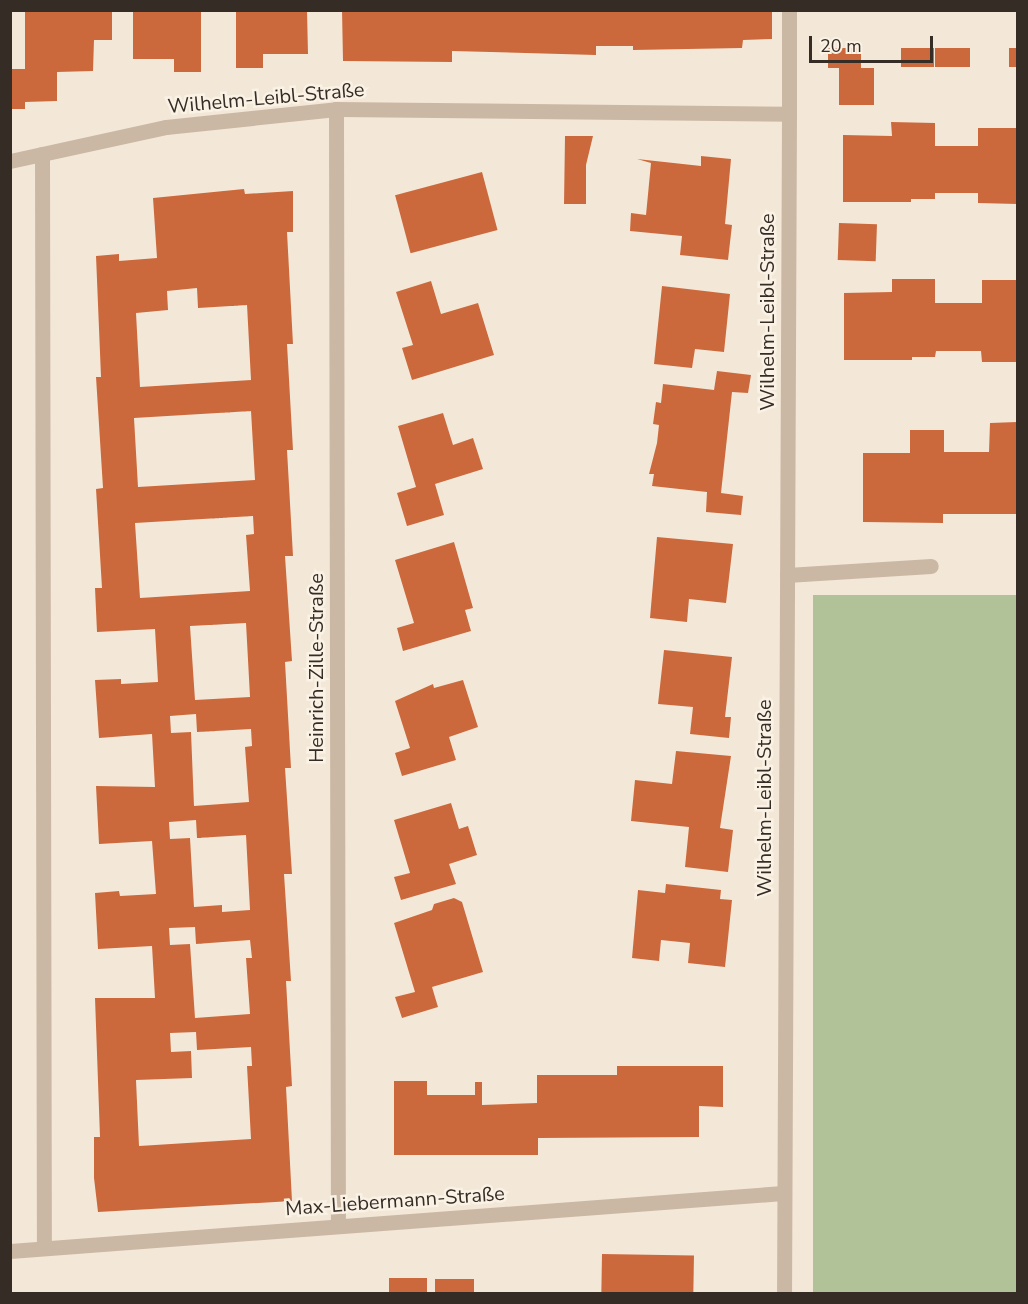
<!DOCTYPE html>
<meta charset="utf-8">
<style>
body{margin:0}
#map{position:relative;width:1028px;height:1304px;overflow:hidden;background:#f3e8d8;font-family:"Nunito Sans",sans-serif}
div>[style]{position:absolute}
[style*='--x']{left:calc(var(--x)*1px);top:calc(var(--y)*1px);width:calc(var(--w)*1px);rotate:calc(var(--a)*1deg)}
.green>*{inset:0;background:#b1c298;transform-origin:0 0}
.building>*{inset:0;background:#cc693c;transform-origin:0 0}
.service>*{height:15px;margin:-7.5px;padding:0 7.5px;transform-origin:7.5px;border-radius:7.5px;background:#cbb8a4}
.minor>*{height:15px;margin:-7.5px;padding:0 7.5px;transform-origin:7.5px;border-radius:7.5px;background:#cbb8a4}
span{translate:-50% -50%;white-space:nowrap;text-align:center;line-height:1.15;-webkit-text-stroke:5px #faf2e5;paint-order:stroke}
.street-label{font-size:20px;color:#362c26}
.frame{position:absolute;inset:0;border:12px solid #362c26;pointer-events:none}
.scale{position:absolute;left:809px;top:36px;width:124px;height:27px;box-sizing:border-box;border:3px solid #362c26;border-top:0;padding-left:8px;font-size:18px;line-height:21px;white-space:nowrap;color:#362c26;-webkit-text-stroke:4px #faf2e5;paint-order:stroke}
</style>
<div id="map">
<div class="green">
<i style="left:1017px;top:595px;width:698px;height:204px;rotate:90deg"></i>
</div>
<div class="building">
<i style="clip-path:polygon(25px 10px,112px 10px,112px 40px,94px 40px,93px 71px,57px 72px,57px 101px,25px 102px,25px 109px,10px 109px,10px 69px,25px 69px)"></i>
<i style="clip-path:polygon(133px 10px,201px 10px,201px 72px,174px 72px,174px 59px,133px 59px)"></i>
<i style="clip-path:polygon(236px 10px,307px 10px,308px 54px,263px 54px,263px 68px,236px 68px)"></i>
<i style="clip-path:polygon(342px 10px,772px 10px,772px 39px,743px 40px,742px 48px,633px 50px,633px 46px,596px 46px,596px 55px,452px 51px,452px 62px,343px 61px)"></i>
<i style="clip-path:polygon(828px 48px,861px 48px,861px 68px,874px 68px,874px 105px,839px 105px,839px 68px,828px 68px)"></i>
<i style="left:901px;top:48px;width:33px;height:19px"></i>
<i style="left:935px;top:48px;width:35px;height:19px"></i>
<i style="left:1009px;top:48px;width:8px;height:19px"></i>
<i style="clip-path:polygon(891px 122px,935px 123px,935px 146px,978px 146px,978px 128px,1017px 128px,1017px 204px,978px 203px,978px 193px,935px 193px,935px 199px,911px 199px,911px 202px,843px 202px,843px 135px,892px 136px)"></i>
<i style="clip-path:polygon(565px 136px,593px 136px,586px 165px,586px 204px,564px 204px)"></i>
<i style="clip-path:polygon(701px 156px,731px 159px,725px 224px,732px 225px,728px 260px,680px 255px,682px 236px,630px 231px,631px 213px,646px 215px,651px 163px,637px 159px,701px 166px)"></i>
<i style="left:482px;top:172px;width:60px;height:90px;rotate:75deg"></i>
<i style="clip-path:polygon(evenodd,244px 189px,245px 194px,293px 191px,293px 232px,287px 232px,293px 344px,287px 344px,293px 450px,287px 450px,293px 556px,285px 556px,292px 661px,285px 662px,291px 768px,285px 768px,292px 874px,284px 874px,291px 981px,286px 981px,292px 1086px,286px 1087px,292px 1201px,98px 1212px,94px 1178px,94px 1137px,100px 1137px,95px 998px,155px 998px,152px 946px,98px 949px,95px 893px,119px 891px,120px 896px,156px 894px,152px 841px,99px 844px,96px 786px,155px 787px,152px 734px,99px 738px,95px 680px,121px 679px,121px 684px,158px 682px,155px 629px,97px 632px,95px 588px,102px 588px,96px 489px,103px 488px,96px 377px,101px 377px,96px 256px,119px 254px,119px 261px,157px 258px,153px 198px,244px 189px,197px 288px,198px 308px,247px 305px,251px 380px,140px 387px,136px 313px,168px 310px,167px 291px,197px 288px,244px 189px,251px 411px,255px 480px,138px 487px,134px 418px,251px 411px,244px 189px,253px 516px,254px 534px,246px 535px,250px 591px,140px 598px,135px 523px,253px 516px,244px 189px,246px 623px,250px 697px,195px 700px,190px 626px,246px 623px,244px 189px,196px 714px,197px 732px,251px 729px,252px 746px,245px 747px,249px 802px,194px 806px,191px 732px,171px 733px,170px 716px,196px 714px,244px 189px,196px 820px,197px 838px,246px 835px,250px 910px,222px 912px,222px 905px,194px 907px,190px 838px,170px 839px,169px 822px,196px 820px,244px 189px,195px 927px,196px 944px,250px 940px,252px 958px,246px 958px,250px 1014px,195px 1018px,190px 944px,170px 945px,169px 928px,195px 927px,244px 189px,196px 1032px,197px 1050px,251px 1047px,252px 1066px,247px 1066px,251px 1139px,139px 1146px,136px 1080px,192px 1078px,191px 1051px,171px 1052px,170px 1033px,196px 1032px)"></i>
<i style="left:839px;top:223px;width:38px;height:37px;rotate:2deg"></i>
<i style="clip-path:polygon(892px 279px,935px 279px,935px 303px,982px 303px,982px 280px,1017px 280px,1017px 362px,982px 362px,981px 351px,936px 351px,935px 357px,912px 357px,912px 360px,844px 360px,844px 293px,892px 292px)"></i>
<i style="clip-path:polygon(431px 281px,441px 314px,478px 303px,494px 355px,412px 380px,402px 348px,413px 345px,396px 292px)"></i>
<i style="clip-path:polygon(662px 286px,730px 294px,724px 352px,695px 349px,692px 368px,654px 364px)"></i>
<i style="clip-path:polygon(717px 371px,751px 375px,748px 393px,732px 392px,721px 493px,743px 496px,741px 515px,706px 512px,707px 492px,652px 486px,654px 474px,649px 474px,657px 443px,659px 425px,653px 424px,656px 402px,661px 403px,663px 384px,714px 390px)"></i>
<i style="clip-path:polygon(443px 413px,453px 445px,473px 438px,483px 469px,435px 484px,444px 515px,407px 526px,397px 493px,416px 487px,398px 426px)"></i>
<i style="clip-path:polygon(1017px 422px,1017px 514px,943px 514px,943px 523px,863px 522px,863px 453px,910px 453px,910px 430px,944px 430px,944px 452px,989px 452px,990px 423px)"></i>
<i style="clip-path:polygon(657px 537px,733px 544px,726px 603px,689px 599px,687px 622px,650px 618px)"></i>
<i style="clip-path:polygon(454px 542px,473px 608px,465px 610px,471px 631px,403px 651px,397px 628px,414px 623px,395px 560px)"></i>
<i style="clip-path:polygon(664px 650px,732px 657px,725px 717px,731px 717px,729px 738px,690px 734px,693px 707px,658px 704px)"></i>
<i style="clip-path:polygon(463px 680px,478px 727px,449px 737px,456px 760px,402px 776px,395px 753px,410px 748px,395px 701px,433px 684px,434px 688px)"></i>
<i style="clip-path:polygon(676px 751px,731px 756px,720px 828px,733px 830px,728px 872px,685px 867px,689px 827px,631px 821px,635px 780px,672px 784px)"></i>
<i style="clip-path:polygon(451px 803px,459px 829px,468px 826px,477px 855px,449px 864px,456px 884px,401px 900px,394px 877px,410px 873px,394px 820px)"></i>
<i style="clip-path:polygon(666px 884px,721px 890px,720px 899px,732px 900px,725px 967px,688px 963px,690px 943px,661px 940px,659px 961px,632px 958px,638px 890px,665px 893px)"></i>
<i style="clip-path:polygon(454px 898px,462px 902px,483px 972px,432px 987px,438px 1007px,402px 1018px,395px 997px,415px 992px,394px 923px,432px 910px,434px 904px)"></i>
<i style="clip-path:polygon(617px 1066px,723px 1066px,723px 1107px,699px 1106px,699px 1137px,538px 1138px,538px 1155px,394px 1155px,394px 1081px,427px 1081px,427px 1095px,475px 1095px,475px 1082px,482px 1082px,482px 1105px,537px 1103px,537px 1075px,617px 1075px)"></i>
<i style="left:602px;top:1254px;width:92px;height:39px;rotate:1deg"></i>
<i style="left:427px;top:1278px;width:15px;height:38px;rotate:90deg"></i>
<i style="left:435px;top:1279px;width:39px;height:14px"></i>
</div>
<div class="service">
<i style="--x:789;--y:114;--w:104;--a:-90"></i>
<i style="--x:787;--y:575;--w:144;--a:-3.6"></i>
</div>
<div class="minor">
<i style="--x:336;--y:109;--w:1117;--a:89.9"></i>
<i style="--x:42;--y:154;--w:1094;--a:89.9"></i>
<i style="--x:10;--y:161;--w:160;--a:-12.3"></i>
<i style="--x:166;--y:127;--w:171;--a:-6"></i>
<i style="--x:336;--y:109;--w:453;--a:0.6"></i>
<i style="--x:789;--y:114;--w:1180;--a:90.24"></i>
<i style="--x:10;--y:1251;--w:775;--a:-4.29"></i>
</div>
<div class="street-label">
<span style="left:266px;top:98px;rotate:-5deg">Wilhelm-Leibl-Straße</span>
<span style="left:767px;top:312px;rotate:-90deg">Wilhelm-Leibl-Straße</span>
<span style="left:316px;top:668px;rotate:-90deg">Heinrich-Zille-Straße</span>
<span style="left:764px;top:798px;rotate:-90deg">Wilhelm-Leibl-Straße</span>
<span style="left:395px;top:1201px;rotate:-4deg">Max-Liebermann-Straße</span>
</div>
<div class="frame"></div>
<div class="scale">20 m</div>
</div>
